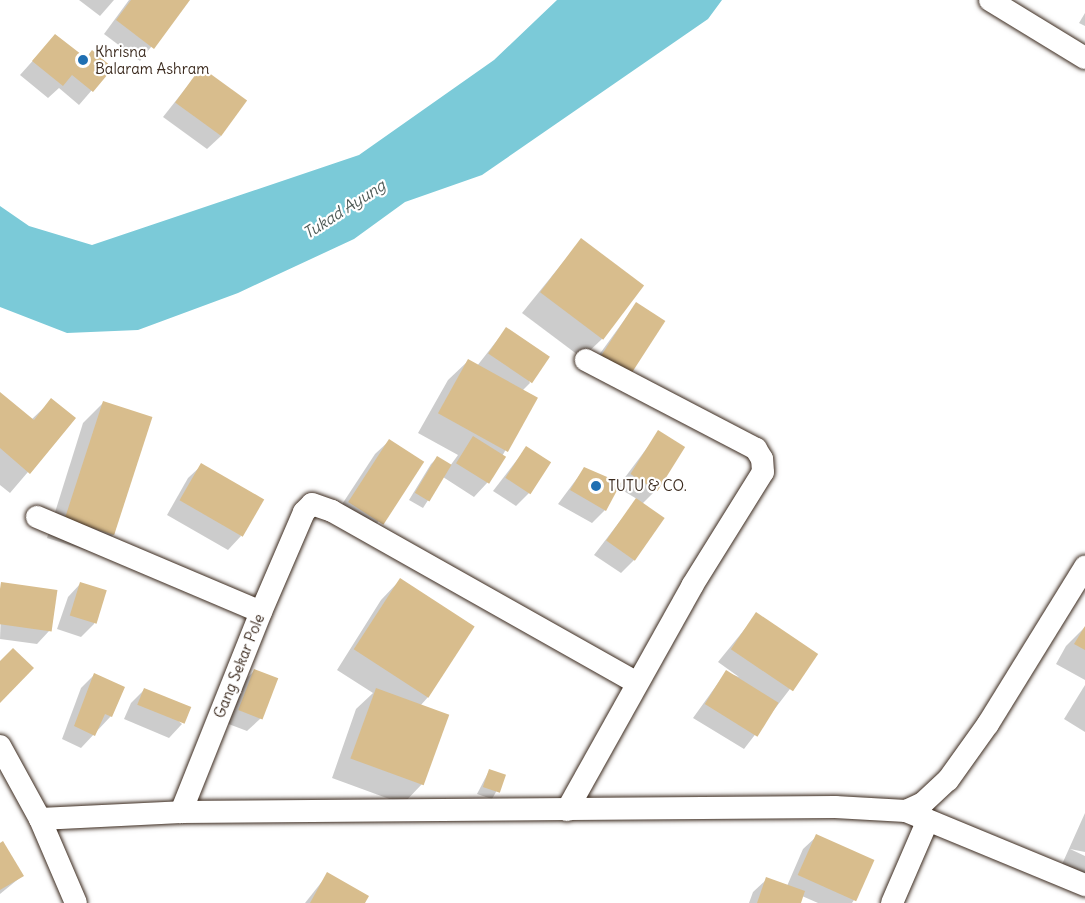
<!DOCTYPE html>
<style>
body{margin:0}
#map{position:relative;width:1085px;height:903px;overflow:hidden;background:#fff;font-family:Delius,sans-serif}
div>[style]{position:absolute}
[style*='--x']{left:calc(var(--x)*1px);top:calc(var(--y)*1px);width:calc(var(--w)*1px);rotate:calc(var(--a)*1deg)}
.water>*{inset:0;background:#7bcad8}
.shadow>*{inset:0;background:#0003}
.building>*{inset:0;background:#d8bd8d;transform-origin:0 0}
.roads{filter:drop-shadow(0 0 2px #3b2a1e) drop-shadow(0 0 2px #3b2a1e)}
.street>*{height:22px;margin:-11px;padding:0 11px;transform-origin:11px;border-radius:11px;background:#fff}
.dots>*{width:16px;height:16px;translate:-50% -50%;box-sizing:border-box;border:3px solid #fff;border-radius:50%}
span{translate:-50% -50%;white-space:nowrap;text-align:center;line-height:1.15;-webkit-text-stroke:4.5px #fff;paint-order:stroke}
.poi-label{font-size:15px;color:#3b2a1e}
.left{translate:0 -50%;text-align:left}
.street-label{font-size:15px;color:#3b2a1e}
.water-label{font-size:16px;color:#4e5a56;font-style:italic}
</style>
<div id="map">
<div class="water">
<i style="clip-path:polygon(557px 0,722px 0,708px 19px,482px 175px,405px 202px,354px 239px,238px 293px,138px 330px,67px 333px,0 307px,0 206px,29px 226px,92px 245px,359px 155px,494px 60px)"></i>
</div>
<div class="shadow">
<i style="clip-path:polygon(79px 0,114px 0,100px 16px)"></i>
<i style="clip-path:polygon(129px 0,188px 0,140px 61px,104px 34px)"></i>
<i style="clip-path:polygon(1085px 13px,1085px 26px,1079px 23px)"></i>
<i style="clip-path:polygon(55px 36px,85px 60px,111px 68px,79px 105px,59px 88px,48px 98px,20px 75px)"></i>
<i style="clip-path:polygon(201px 69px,221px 136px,207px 149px,163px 117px)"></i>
<i style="clip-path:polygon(581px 240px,602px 339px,582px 358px,522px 313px)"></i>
<i style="clip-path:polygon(636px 304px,628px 375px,615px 388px,588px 370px)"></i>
<i style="clip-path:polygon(506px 329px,530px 383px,522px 391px,505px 451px,487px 483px,474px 497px,443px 477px,423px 508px,409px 500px,431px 464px,437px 458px,450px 466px,458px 455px,418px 433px,448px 380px,468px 361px,477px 366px)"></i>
<i style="clip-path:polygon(0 394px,31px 420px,52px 400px,74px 418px,10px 493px,0 485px)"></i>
<i style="clip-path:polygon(103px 403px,115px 533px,95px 553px,47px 538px,83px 423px)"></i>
<i style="clip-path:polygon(659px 432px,656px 490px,642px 504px,634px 560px,621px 573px,594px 555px,637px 499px,617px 487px,605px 510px,592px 523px,558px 504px,584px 469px,620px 484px)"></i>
<i style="clip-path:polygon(389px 441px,422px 462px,367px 537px,335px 515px,375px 454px)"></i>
<i style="clip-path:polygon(527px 447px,529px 493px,516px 506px,493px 491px)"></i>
<i style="clip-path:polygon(202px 465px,241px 536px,228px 550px,167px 515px,188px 478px)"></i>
<i style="clip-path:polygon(400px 580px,429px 696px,420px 706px,422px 784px,403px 804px,332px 778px,356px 709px,373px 693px,337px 670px,381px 600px)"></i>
<i style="clip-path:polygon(81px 583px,105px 591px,94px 624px,81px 637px,57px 629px,68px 597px)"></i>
<i style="clip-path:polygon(2px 584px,50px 630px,37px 644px,0 639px)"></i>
<i style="clip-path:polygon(757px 614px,816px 655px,744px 749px,693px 718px,726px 672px,739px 677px,718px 662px)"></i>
<i style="clip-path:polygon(1085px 627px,1085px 680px,1056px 664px,1066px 646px)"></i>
<i style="clip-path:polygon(255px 670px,261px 718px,247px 731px,226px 723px,241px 684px)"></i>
<i style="clip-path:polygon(94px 675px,111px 716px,81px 748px,62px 739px,81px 688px)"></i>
<i style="clip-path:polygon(1085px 685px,1085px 732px,1064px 719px)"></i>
<i style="clip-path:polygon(144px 690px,182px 724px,169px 738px,124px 719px,131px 703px)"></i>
<i style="clip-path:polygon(489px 771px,505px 776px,492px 799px,477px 794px)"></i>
<i style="clip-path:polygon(1085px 813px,1085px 852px,1070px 849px,1085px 856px,1085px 882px,1059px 871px)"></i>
<i style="clip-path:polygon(817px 836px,854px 900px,852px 903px,818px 903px,802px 896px,799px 903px,749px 903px,753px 892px,767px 879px,787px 886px,803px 849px)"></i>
<i style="clip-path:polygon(0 845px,22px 876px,0 894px)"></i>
<i style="clip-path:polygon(328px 874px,363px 903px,305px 903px)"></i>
</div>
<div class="building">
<i style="clip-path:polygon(131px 0,190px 0,154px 49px,116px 20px)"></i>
<i style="clip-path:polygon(55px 34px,86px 58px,92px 50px,113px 68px,93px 92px,72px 75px,63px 86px,32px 61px)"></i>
<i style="left:201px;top:67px;width:57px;height:44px;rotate:36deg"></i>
<i style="left:581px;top:238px;width:79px;height:68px;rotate:37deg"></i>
<i style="left:636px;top:302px;width:35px;height:66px;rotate:33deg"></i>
<i style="left:506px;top:327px;width:53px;height:32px;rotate:34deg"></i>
<i style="left:468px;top:359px;width:80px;height:62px;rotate:29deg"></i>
<i style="clip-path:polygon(0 392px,34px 420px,51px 398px,76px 418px,30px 474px,0 448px)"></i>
<i style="left:103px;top:401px;width:52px;height:124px;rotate:18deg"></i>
<i style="left:658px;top:430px;width:32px;height:52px;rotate:32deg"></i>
<i style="left:473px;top:436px;width:39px;height:32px;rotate:32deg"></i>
<i style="left:389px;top:439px;width:42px;height:75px;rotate:33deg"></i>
<i style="left:526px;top:446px;width:30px;height:38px;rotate:33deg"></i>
<i style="left:437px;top:456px;width:17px;height:43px;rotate:31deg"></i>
<i style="left:201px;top:463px;width:73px;height:43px;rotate:30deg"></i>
<i style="clip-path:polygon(584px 467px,621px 483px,606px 511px,570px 490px)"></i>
<i style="left:636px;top:498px;width:35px;height:52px;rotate:35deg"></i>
<i style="left:400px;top:578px;width:89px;height:85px;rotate:33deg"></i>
<i style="left:1px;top:582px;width:57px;height:42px;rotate:8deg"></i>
<i style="left:80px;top:582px;width:28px;height:35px;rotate:17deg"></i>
<i style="left:756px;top:612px;width:75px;height:45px;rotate:34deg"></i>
<i style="clip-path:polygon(1085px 626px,1085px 650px,1074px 644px)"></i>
<i style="clip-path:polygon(13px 648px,34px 668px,0 703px,0 661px)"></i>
<i style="left:254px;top:669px;width:26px;height:44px;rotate:21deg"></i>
<i style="left:726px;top:670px;width:62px;height:40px;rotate:32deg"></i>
<i style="clip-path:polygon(94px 673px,125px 687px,112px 717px,105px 714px,95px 736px,74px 726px)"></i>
<i style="left:144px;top:688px;width:51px;height:18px;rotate:22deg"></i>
<i style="left:376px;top:688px;width:78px;height:75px;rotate:20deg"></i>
<i style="left:489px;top:769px;width:18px;height:19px;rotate:19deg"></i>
<i style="left:816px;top:834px;width:64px;height:45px;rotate:24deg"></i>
<i style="clip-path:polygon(3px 841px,24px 876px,0 890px,0 843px)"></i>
<i style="clip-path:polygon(327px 872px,369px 896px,365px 903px,310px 903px)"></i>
<i style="clip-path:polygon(766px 877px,805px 891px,801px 903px,757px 903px)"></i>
</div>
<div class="roads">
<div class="street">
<i style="--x:990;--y:0;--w:111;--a:31.4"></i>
<i style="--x:37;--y:517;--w:243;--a:23"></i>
<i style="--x:0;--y:746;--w:83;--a:61.3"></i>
<i style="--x:40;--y:819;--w:91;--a:66.8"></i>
<i style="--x:567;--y:810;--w:257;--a:-60.8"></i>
<i style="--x:692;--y:586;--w:134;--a:-58.1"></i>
<i style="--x:763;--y:472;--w:13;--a:-94"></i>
<i style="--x:762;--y:459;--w:12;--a:-121"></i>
<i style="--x:756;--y:449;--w:192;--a:-152.4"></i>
<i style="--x:906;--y:811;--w:194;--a:22.5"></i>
<i style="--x:181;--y:812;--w:215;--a:-68.2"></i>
<i style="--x:261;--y:612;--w:109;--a:-66.7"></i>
<i style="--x:304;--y:512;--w:11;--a:-45"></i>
<i style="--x:312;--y:504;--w:21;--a:19"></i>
<i style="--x:332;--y:511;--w:350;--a:29.4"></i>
<i style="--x:40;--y:819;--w:141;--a:-2.8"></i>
<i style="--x:181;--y:812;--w:654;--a:-0.44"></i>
<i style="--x:835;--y:807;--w:71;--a:3.2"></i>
<i style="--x:906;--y:811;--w:19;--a:-25"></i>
<i style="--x:923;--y:803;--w:34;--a:-43"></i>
<i style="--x:948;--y:780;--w:69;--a:-54.5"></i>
<i style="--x:988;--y:724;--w:185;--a:-58.3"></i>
<i style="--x:892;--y:903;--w:90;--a:-66.6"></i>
</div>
</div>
<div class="dots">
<i style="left:83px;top:60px;background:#1f6fb2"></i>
<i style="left:596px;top:486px;background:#1f6fb2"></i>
</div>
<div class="poi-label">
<span class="left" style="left:95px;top:60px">Khrisna<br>Balaram Ashram</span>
<span class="left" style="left:608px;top:486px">TUTU &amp; CO.</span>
</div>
<div class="street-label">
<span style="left:239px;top:666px;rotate:-68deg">Gang Sekar Pole</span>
</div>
<div class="water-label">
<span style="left:344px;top:209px;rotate:-33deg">Tukad Ayung</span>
</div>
</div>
